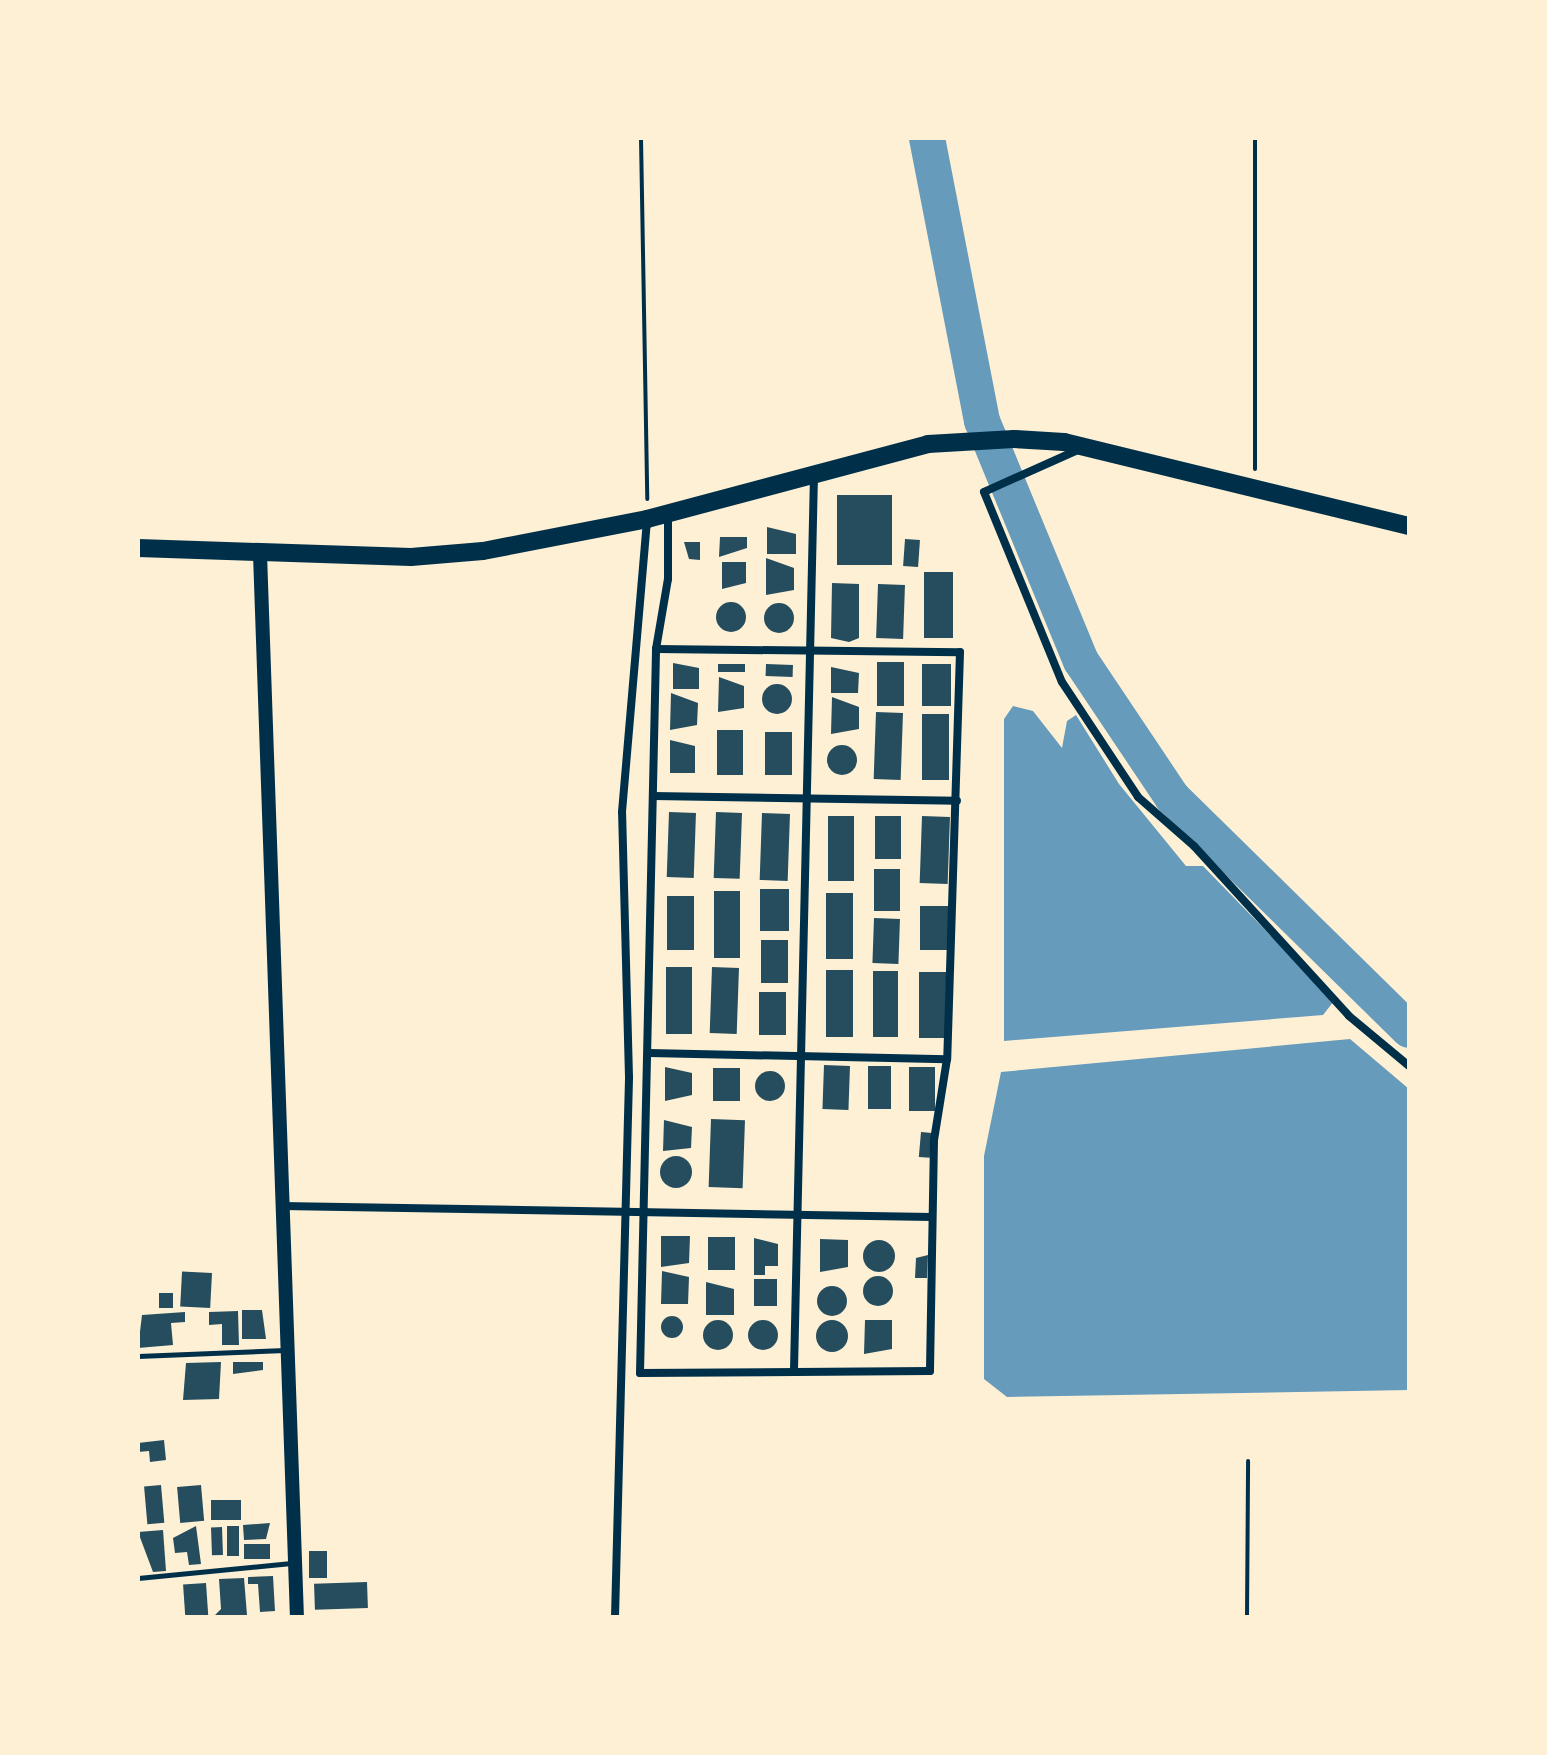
<!DOCTYPE html>
<style>
body{margin:0}
#map{position:relative;width:1547px;height:1755px;overflow:hidden;background:#fdf0d5;font-family:"Nunito Sans",sans-serif}
div>[style]{position:absolute}
[style*='--x']{left:calc(var(--x)*1px);top:calc(var(--y)*1px);width:calc(var(--w)*1px);rotate:calc(var(--a)*1deg)}
.water>*{inset:0;background:#669bbc}
.river>*{height:36px;margin:-18px;padding:0 18px;transform-origin:18px;border-radius:18px;background:#669bbc}
.building>*{inset:0;background:#264d5e;transform-origin:0 0}
.round{border-radius:50%}
.path>*{height:4px;margin:-2px;padding:0 2px;transform-origin:2px;border-radius:2px;background:#003049}
.service>*{height:5px;margin:-2.5px;padding:0 2.5px;transform-origin:2.5px;border-radius:2.5px;background:#003049}
.minor>*{height:8px;margin:-4px;padding:0 4px;transform-origin:4px;border-radius:4px;background:#003049}
.tertiary>*{height:14px;margin:-7px;padding:0 7px;transform-origin:7px;border-radius:7px;background:#003049}
.primary>*{height:18px;margin:-9px;padding:0 9px;transform-origin:9px;border-radius:9px;background:#003049}
span{translate:-50% -50%;white-space:nowrap;text-align:center;line-height:1.15;-webkit-text-stroke:8px #fdf0d5;paint-order:stroke}
.frame{position:absolute;inset:0;border:140px solid #fdf0d5;pointer-events:none}
</style>
<div id="map">
<div class="water">
<i style="clip-path:polygon(1013px 706px,1033px 711px,1062px 748px,1067px 721px,1076px 715px,1119px 784px,1186px 866px,1203px 866px,1334px 1001px,1323px 1015px,1004px 1041px,1004px 719px)"></i>
<i style="clip-path:polygon(1350px 1039px,1409px 1089px,1409px 1390px,1007px 1397px,984px 1379px,984px 1156px,1001px 1072px)"></i>
</div>
<div class="river">
<i style="--x:927;--y:138;--w:288;--a:79"></i>
<i style="--x:982;--y:421;--w:260;--a:67.6"></i>
<i style="--x:1081;--y:661;--w:164;--a:56.2"></i>
<i style="--x:1172;--y:797;--w:332;--a:44.5"></i>
</div>
<div class="building">
<i style="left:892px;top:495px;width:70px;height:55px;rotate:90deg"></i>
<i style="clip-path:polygon(767px 527px,796px 534px,796px 554px,767px 554px)"></i>
<i style="clip-path:polygon(720px 537px,747px 537px,747px 548px,719px 557px)"></i>
<i style="left:905px;top:539px;width:15px;height:27px;rotate:4deg"></i>
<i style="clip-path:polygon(684px 542px,700px 542px,700px 560px,689px 559px)"></i>
<i style="clip-path:polygon(766px 558px,794px 568px,794px 590px,766px 595px)"></i>
<i style="clip-path:polygon(722px 562px,746px 562px,746px 583px,722px 589px)"></i>
<i style="left:924px;top:572px;width:29px;height:66px"></i>
<i style="clip-path:polygon(832px 583px,859px 584px,859px 638px,849px 642px,831px 638px)"></i>
<i style="left:878px;top:584px;width:27px;height:54px;rotate:2deg"></i>
<i class="round" style="left:716px;top:602px;width:30px;height:30px"></i>
<i class="round" style="left:764px;top:603px;width:30px;height:30px"></i>
<i style="left:877px;top:662px;width:27px;height:44px"></i>
<i style="clip-path:polygon(673px 663px,699px 668px,699px 689px,673px 689px)"></i>
<i style="left:718px;top:664px;width:27px;height:8px"></i>
<i style="left:766px;top:664px;width:27px;height:12px;rotate:2deg"></i>
<i style="left:922px;top:664px;width:29px;height:42px"></i>
<i style="clip-path:polygon(831px 667px,859px 673px,858px 693px,831px 693px)"></i>
<i style="clip-path:polygon(719px 677px,744px 686px,744px 708px,718px 712px)"></i>
<i class="round" style="left:762px;top:684px;width:30px;height:30px"></i>
<i style="clip-path:polygon(671px 693px,698px 703px,697px 725px,670px 730px)"></i>
<i style="clip-path:polygon(832px 697px,859px 707px,859px 729px,831px 734px)"></i>
<i style="left:876px;top:712px;width:27px;height:67px;rotate:2deg"></i>
<i style="left:922px;top:714px;width:27px;height:66px"></i>
<i style="left:717px;top:730px;width:26px;height:45px"></i>
<i style="left:765px;top:732px;width:27px;height:43px"></i>
<i style="clip-path:polygon(670px 740px,695px 746px,695px 773px,670px 773px)"></i>
<i class="round" style="left:827px;top:745px;width:30px;height:30px"></i>
<i style="left:669px;top:812px;width:27px;height:65px;rotate:2deg"></i>
<i style="left:716px;top:812px;width:26px;height:66px;rotate:2deg"></i>
<i style="left:762px;top:813px;width:28px;height:67px;rotate:2deg"></i>
<i style="left:828px;top:816px;width:26px;height:65px"></i>
<i style="left:875px;top:816px;width:26px;height:43px"></i>
<i style="left:922px;top:816px;width:28px;height:67px;rotate:2deg"></i>
<i style="left:874px;top:869px;width:26px;height:42px"></i>
<i style="left:760px;top:889px;width:29px;height:42px"></i>
<i style="left:714px;top:891px;width:26px;height:67px"></i>
<i style="left:826px;top:893px;width:27px;height:66px"></i>
<i style="left:667px;top:896px;width:27px;height:54px"></i>
<i style="left:920px;top:906px;width:29px;height:44px"></i>
<i style="left:874px;top:918px;width:26px;height:45px;rotate:2deg"></i>
<i style="left:761px;top:940px;width:27px;height:43px"></i>
<i style="left:666px;top:967px;width:26px;height:67px"></i>
<i style="left:712px;top:967px;width:27px;height:66px;rotate:2deg"></i>
<i style="left:826px;top:970px;width:27px;height:67px"></i>
<i style="left:873px;top:971px;width:25px;height:66px"></i>
<i style="left:919px;top:972px;width:28px;height:66px"></i>
<i style="left:759px;top:992px;width:27px;height:43px"></i>
<i style="left:824px;top:1065px;width:26px;height:44px;rotate:2deg"></i>
<i style="left:868px;top:1066px;width:23px;height:43px"></i>
<i style="clip-path:polygon(665px 1067px,692px 1073px,692px 1095px,665px 1101px)"></i>
<i style="left:909px;top:1067px;width:26px;height:44px"></i>
<i style="left:713px;top:1068px;width:27px;height:33px"></i>
<i class="round" style="left:755px;top:1071px;width:30px;height:30px"></i>
<i style="left:711px;top:1119px;width:34px;height:68px;rotate:2deg"></i>
<i style="clip-path:polygon(664px 1120px,692px 1127px,691px 1148px,663px 1151px)"></i>
<i style="left:921px;top:1132px;width:11px;height:25px;rotate:5deg"></i>
<i class="round" style="left:660px;top:1156px;width:32px;height:32px"></i>
<i style="clip-path:polygon(661px 1236px,690px 1236px,689px 1263px,661px 1267px)"></i>
<i style="left:708px;top:1237px;width:27px;height:33px"></i>
<i style="clip-path:polygon(754px 1238px,778px 1244px,778px 1266px,765px 1266px,765px 1275px,754px 1275px)"></i>
<i style="clip-path:polygon(820px 1239px,848px 1240px,848px 1267px,820px 1272px)"></i>
<i class="round" style="left:863px;top:1240px;width:32px;height:32px"></i>
<i style="clip-path:polygon(928px 1255px,927px 1278px,915px 1278px,916px 1258px)"></i>
<i style="clip-path:polygon(662px 1271px,689px 1277px,688px 1304px,661px 1304px)"></i>
<i style="left:212px;top:1273px;width:35px;height:30px;rotate:93deg"></i>
<i class="round" style="left:863px;top:1276px;width:30px;height:30px"></i>
<i style="left:754px;top:1279px;width:23px;height:27px"></i>
<i style="clip-path:polygon(706px 1282px,734px 1289px,734px 1315px,706px 1315px)"></i>
<i class="round" style="left:817px;top:1286px;width:30px;height:30px"></i>
<i style="left:159px;top:1293px;width:14px;height:15px"></i>
<i style="clip-path:polygon(242px 1310px,262px 1310px,266px 1339px,242px 1339px)"></i>
<i style="clip-path:polygon(238px 1311px,239px 1345px,222px 1345px,222px 1324px,209px 1325px,209px 1312px)"></i>
<i style="clip-path:polygon(185px 1312px,185px 1322px,171px 1323px,173px 1345px,138px 1348px,142px 1315px)"></i>
<i class="round" style="left:661px;top:1316px;width:22px;height:22px"></i>
<i style="clip-path:polygon(865px 1320px,892px 1320px,892px 1349px,864px 1354px)"></i>
<i class="round" style="left:703px;top:1320px;width:30px;height:30px"></i>
<i class="round" style="left:748px;top:1320px;width:30px;height:30px"></i>
<i class="round" style="left:816px;top:1320px;width:32px;height:32px"></i>
<i style="clip-path:polygon(221px 1362px,219px 1399px,183px 1400px,186px 1363px)"></i>
<i style="clip-path:polygon(233px 1362px,263px 1362px,263px 1370px,233px 1374px)"></i>
<i style="clip-path:polygon(164px 1440px,166px 1460px,150px 1462px,149px 1451px,138px 1452px,138px 1443px)"></i>
<i style="left:161px;top:1485px;width:38px;height:17px;rotate:85deg"></i>
<i style="left:201px;top:1485px;width:36px;height:24px;rotate:85deg"></i>
<i style="left:211px;top:1500px;width:30px;height:20px"></i>
<i style="clip-path:polygon(270px 1523px,266px 1539px,244px 1540px,243px 1525px)"></i>
<i style="clip-path:polygon(196px 1526px,201px 1564px,189px 1565px,187px 1552px,175px 1553px,173px 1538px)"></i>
<i style="left:227px;top:1526px;width:12px;height:30px"></i>
<i style="left:222px;top:1527px;width:28px;height:11px;rotate:88deg"></i>
<i style="clip-path:polygon(163px 1530px,166px 1571px,153px 1572px,138px 1532px)"></i>
<i style="left:270px;top:1544px;width:15px;height:26px;rotate:90deg"></i>
<i style="left:309px;top:1551px;width:18px;height:27px"></i>
<i style="clip-path:polygon(273px 1576px,275px 1611px,260px 1612px,258px 1584px,248px 1584px,248px 1577px)"></i>
<i style="clip-path:polygon(244px 1578px,247px 1615px,214px 1616px,221px 1609px,219px 1579px)"></i>
<i style="left:367px;top:1582px;width:26px;height:53px;rotate:88deg"></i>
<i style="left:206px;top:1583px;width:32px;height:23px;rotate:86deg"></i>
</div>
<div class="path">
<i style="--x:641;--y:138;--w:361;--a:89"></i>
<i style="--x:1255;--y:469;--w:331;--a:-90"></i>
<i style="--x:1247;--y:1617;--w:156;--a:-89.6"></i>
</div>
<div class="service">
<i style="--x:138;--y:1356;--w:147;--a:-2.3"></i>
<i style="--x:138;--y:1578;--w:154;--a:-5.6"></i>
</div>
<div class="minor">
<i style="--x:1080;--y:449;--w:105;--a:155.9"></i>
<i style="--x:984;--y:492;--w:205;--a:67.7"></i>
<i style="--x:1062;--y:682;--w:138;--a:56.5"></i>
<i style="--x:1138;--y:797;--w:74;--a:41.2"></i>
<i style="--x:1194;--y:846;--w:230;--a:47.6"></i>
<i style="--x:1349;--y:1016;--w:78;--a:39.8"></i>
<i style="--x:656;--y:649;--w:304;--a:0.6"></i>
<i style="--x:960;--y:652;--w:407;--a:91.8"></i>
<i style="--x:947;--y:1059;--w:82;--a:99.1"></i>
<i style="--x:934;--y:1140;--w:231;--a:91"></i>
<i style="--x:930;--y:1371;--w:290;--a:179.6"></i>
<i style="--x:640;--y:1373;--w:724;--a:-88.73"></i>
<i style="--x:656;--y:649;--w:71;--a:-80.3"></i>
<i style="--x:668;--y:579;--w:66;--a:-90"></i>
<i style="--x:653;--y:796;--w:304;--a:0.9"></i>
<i style="--x:649;--y:1053;--w:298;--a:1.2"></i>
<i style="--x:282;--y:1206;--w:650;--a:0.97"></i>
<i style="--x:794;--y:1370;--w:894;--a:-88.72"></i>
<i style="--x:615;--y:1617;--w:540;--a:-88.51"></i>
<i style="--x:629;--y:1077;--w:265;--a:-91.5"></i>
<i style="--x:622;--y:812;--w:293;--a:-85.1"></i>
</div>
<div class="tertiary">
<i style="--x:260;--y:554;--w:1064;--a:88.01"></i>
</div>
<div class="primary">
<i style="--x:138;--y:548;--w:273;--a:1.9"></i>
<i style="--x:411;--y:557;--w:72;--a:-4.8"></i>
<i style="--x:483;--y:551;--w:167;--a:-11"></i>
<i style="--x:647;--y:519;--w:291;--a:-14.9"></i>
<i style="--x:928;--y:444;--w:86;--a:-3.3"></i>
<i style="--x:1014;--y:439;--w:50;--a:3.4"></i>
<i style="--x:1064;--y:442;--w:355;--a:13.7"></i>
</div>
<div class="frame"></div>
</div>
